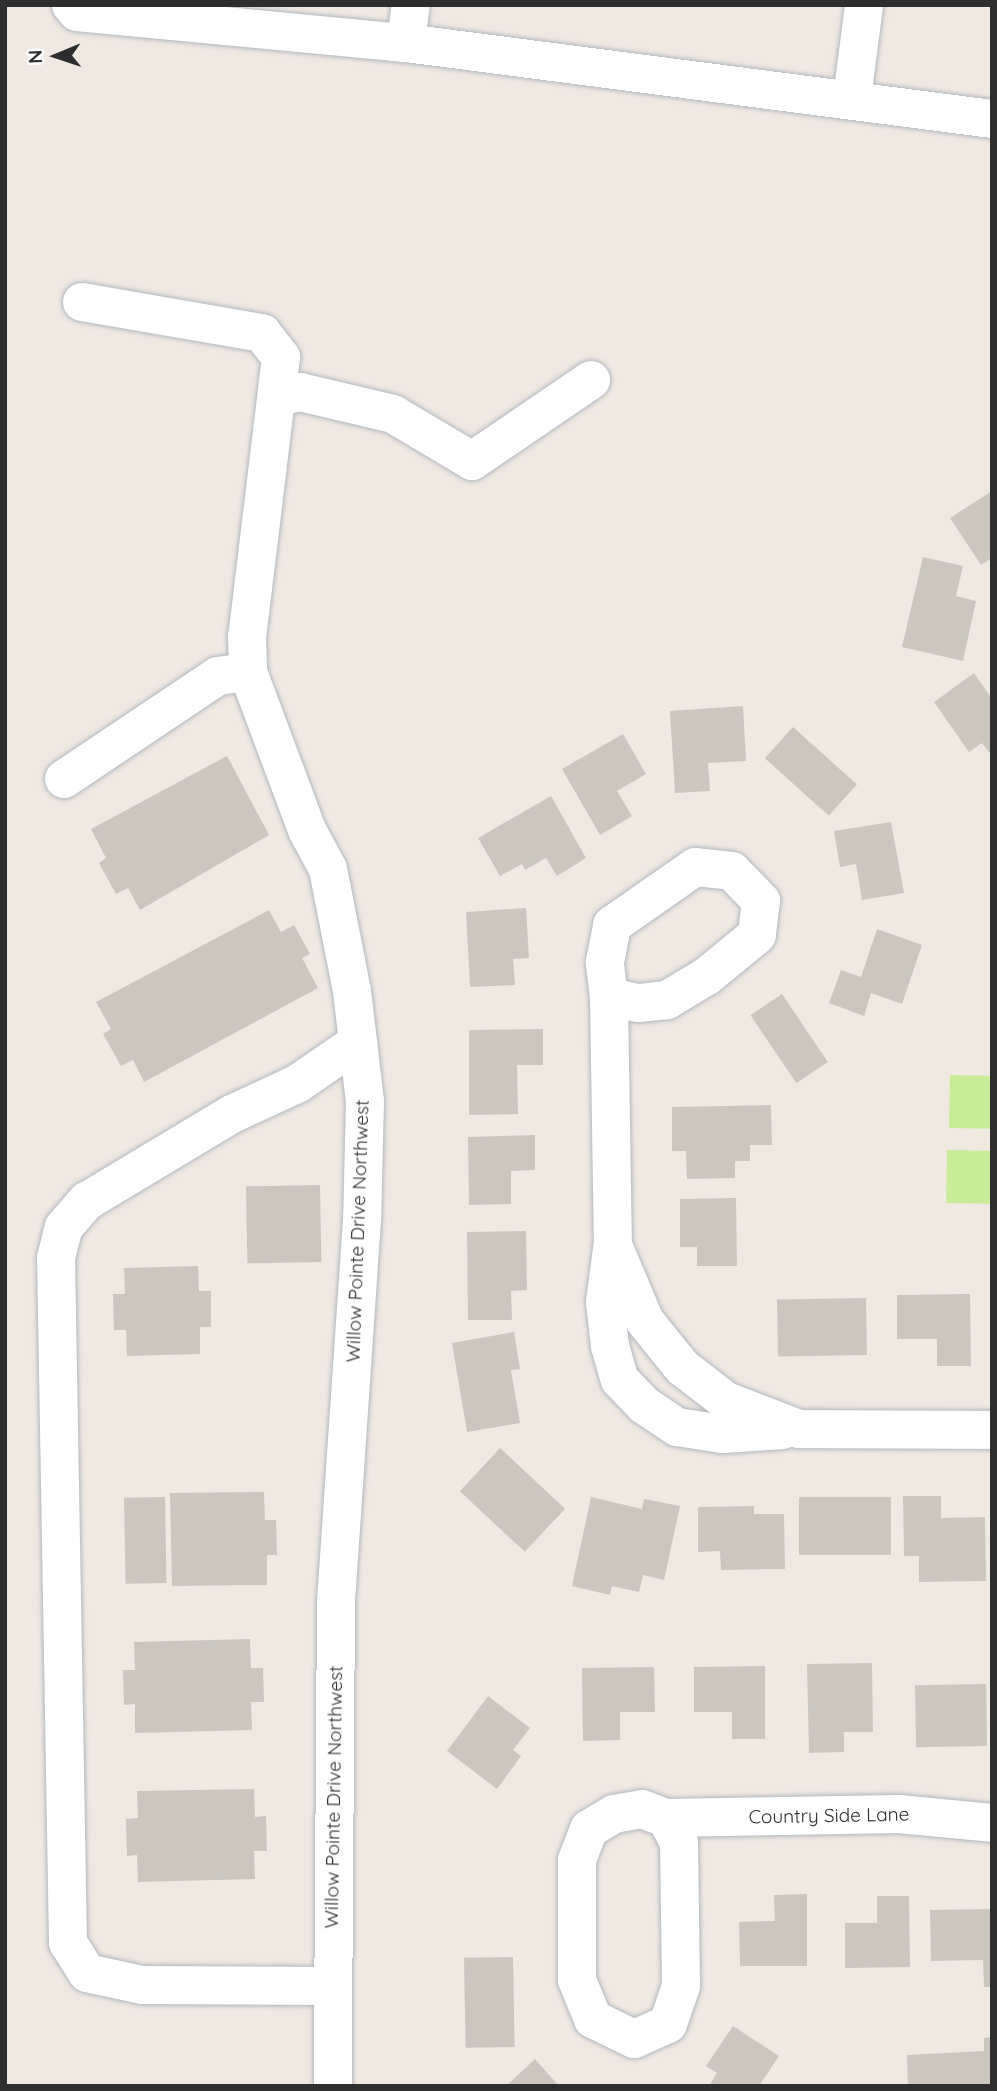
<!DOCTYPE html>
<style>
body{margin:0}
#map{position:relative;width:997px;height:2091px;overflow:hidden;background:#efe9e1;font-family:Quicksand,sans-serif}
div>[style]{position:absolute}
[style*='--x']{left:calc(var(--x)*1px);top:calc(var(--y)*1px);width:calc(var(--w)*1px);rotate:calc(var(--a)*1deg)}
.pitch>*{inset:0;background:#c9ec9a;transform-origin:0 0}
.building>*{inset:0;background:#cbc7bf;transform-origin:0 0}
.roads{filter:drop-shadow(0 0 2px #b4b7c1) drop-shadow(0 0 2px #b4b7c1)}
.minor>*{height:38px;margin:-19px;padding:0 19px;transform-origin:19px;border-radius:19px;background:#fff}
span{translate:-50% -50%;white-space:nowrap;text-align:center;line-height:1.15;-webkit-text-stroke:6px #fff;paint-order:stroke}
.street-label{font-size:19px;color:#2e2e2e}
.frame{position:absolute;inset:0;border:7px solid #2e2e2e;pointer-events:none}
.north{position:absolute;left:21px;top:21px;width:70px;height:70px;-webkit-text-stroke:5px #fff;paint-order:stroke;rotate:268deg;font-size:19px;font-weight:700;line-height:28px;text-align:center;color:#2e2e2e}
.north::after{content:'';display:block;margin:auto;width:24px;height:32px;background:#2e2e2e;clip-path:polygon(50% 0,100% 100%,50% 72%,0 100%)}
</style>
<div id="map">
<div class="pitch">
<i style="left:950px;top:1075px;width:42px;height:53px;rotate:1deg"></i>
<i style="left:947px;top:1150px;width:45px;height:53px;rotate:1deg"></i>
</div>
<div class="building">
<i style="clip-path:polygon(992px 491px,992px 558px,981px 565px,950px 518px)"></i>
<i style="clip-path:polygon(923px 557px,963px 566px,956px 596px,976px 601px,963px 661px,902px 647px)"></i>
<i style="clip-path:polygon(974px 673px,992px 699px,992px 756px,982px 743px,969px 752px,934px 702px)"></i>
<i style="clip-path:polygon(743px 706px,746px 761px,708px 763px,710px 791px,675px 793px,670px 711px)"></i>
<i style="left:793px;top:727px;width:86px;height:42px;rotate:42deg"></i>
<i style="clip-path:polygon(623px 734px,646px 774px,617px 791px,632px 816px,600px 835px,562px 769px)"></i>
<i style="clip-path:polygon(227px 756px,269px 835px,140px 910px,128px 888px,116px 894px,99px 863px,106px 858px,91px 829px)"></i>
<i style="clip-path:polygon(551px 796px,586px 858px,557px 876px,546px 858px,525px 870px,522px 864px,500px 876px,478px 838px)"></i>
<i style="clip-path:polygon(891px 822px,904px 893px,862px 900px,856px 864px,840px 867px,834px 831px)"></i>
<i style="clip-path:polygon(526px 908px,529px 958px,513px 959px,515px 985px,470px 987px,466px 912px)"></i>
<i style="clip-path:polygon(269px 910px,281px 932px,294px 925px,310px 954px,302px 958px,318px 988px,144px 1082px,133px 1060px,121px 1066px,103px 1034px,111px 1029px,96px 1002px)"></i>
<i style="clip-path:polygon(877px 929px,922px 945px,902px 1004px,871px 993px,864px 1016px,829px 1003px,841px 970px,861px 977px)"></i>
<i style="left:782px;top:994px;width:82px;height:38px;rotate:56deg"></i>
<i style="clip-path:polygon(543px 1029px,543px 1065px,517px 1065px,518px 1114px,469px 1115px,469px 1030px)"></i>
<i style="clip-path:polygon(771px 1105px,772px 1145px,750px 1145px,750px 1161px,735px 1161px,735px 1178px,687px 1179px,686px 1151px,672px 1151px,672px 1107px)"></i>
<i style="clip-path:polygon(535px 1135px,535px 1170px,511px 1171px,511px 1204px,469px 1205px,468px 1137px)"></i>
<i style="left:320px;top:1185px;width:77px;height:74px;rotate:89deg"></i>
<i style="clip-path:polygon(736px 1198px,737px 1266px,697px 1266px,697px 1247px,680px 1247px,680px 1199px)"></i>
<i style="clip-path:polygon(526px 1231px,527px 1290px,511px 1291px,512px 1320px,468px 1320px,467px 1232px)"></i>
<i style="clip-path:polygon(198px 1266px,199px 1291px,211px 1291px,211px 1327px,200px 1327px,200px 1354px,127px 1356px,126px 1330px,114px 1330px,113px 1294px,125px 1294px,124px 1268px)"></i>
<i style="clip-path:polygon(970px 1294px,971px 1366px,937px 1366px,937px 1339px,897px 1339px,897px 1295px)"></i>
<i style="left:866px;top:1298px;width:57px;height:89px;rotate:89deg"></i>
<i style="clip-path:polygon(514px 1332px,520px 1369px,511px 1370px,520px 1423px,467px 1432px,452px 1343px)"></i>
<i style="left:500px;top:1448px;width:89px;height:59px;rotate:43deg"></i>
<i style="clip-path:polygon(264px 1492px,265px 1520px,276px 1520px,277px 1555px,267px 1555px,267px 1585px,172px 1586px,170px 1493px)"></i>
<i style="clip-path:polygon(903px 1496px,941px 1496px,941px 1518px,985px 1517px,986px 1581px,919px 1582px,919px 1556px,904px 1556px)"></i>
<i style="left:165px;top:1497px;width:86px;height:41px;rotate:89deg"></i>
<i style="clip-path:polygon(591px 1497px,642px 1509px,644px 1499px,680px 1506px,664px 1580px,643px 1575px,639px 1592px,612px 1586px,610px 1595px,572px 1586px)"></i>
<i style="left:891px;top:1497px;width:58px;height:92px;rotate:90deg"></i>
<i style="clip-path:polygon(754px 1506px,754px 1514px,784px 1514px,785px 1569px,721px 1570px,720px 1551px,698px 1552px,698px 1507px)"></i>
<i style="clip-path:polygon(250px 1639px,251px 1668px,263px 1668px,264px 1702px,251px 1702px,252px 1730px,135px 1733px,135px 1704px,124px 1705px,123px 1670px,135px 1670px,134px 1642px)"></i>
<i style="clip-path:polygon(872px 1663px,873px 1732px,844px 1732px,844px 1752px,809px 1753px,807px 1664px)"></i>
<i style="clip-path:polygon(765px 1666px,765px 1739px,732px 1739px,732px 1712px,694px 1712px,694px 1667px)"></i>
<i style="clip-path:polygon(654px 1667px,655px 1712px,620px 1712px,620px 1740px,583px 1741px,582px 1668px)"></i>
<i style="left:986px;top:1684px;width:62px;height:71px;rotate:89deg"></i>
<i style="clip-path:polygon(488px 1696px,530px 1728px,513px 1750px,521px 1756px,497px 1789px,447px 1751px)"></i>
<i style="clip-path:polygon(254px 1789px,255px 1817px,266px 1816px,267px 1851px,254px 1851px,255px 1879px,138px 1882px,137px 1855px,127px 1856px,126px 1819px,138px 1818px,137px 1791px)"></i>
<i style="clip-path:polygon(807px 1894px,807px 1966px,740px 1966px,739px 1922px,775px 1921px,774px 1895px)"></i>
<i style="clip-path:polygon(877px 1896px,909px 1896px,910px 1967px,845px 1968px,845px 1923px,877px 1923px)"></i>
<i style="clip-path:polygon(992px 1909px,992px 1987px,984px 1987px,983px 1960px,931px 1961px,930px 1910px)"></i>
<i style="left:513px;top:1957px;width:90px;height:49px;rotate:89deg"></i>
<i style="clip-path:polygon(733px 2026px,779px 2056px,759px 2086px,709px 2086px,717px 2073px,706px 2066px)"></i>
<i style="clip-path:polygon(992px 2037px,992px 2086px,908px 2086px,907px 2055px,984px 2051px,984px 2038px)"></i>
<i style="clip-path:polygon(535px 2059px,559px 2086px,506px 2086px)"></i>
</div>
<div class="roads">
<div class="minor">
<i style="--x:71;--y:5;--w:9;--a:49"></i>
<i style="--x:77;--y:12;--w:330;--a:5.4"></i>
<i style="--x:406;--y:43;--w:591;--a:7.39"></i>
<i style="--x:406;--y:43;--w:38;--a:-83"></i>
<i style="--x:852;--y:98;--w:94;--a:-82.6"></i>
<i style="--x:82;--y:302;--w:183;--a:9.8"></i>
<i style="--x:262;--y:333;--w:31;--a:52"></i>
<i style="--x:281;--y:357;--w:282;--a:96.9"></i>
<i style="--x:247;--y:637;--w:35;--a:88"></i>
<i style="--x:248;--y:672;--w:169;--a:69.5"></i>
<i style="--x:307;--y:830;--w:44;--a:61.7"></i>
<i style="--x:328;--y:869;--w:124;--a:78.9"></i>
<i style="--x:352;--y:991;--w:111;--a:83.3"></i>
<i style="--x:365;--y:1101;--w:119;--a:91.4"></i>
<i style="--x:362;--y:1220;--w:382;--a:93.9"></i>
<i style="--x:336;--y:1601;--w:485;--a:90.4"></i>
<i style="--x:277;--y:397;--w:24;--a:-12"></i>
<i style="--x:300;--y:392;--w:96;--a:13.3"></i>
<i style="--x:393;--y:414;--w:92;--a:30.7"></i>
<i style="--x:472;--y:461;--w:144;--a:-34.2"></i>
<i style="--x:64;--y:779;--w:185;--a:-33.8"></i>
<i style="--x:218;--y:676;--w:30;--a:-8"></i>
<i style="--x:695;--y:867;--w:37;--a:6"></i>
<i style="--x:732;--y:871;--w:42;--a:46"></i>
<i style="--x:761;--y:901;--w:34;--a:97"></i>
<i style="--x:757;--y:935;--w:65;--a:140.6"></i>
<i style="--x:707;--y:976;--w:47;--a:149"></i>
<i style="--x:667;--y:1000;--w:29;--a:174"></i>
<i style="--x:638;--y:1003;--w:30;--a:-168"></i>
<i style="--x:609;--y:997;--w:35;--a:-97"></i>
<i style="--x:605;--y:962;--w:38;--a:-79"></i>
<i style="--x:612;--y:925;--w:101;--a:-34.9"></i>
<i style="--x:609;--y:997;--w:248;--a:89.1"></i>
<i style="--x:613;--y:1245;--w:82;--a:67.2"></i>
<i style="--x:645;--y:1321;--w:59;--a:51.2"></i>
<i style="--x:682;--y:1367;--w:56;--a:37.7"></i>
<i style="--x:726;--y:1401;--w:78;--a:21"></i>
<i style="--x:799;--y:1429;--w:193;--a:0.3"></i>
<i style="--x:612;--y:1249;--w:53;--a:97.5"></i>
<i style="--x:605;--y:1302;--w:44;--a:83.5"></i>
<i style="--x:610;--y:1346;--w:35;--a:74"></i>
<i style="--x:620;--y:1380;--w:35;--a:46"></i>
<i style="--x:644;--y:1405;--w:40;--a:34"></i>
<i style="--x:677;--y:1427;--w:47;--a:8.7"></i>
<i style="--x:723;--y:1434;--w:60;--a:-3.8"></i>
<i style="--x:642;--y:1809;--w:26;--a:21"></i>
<i style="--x:666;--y:1818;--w:27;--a:62"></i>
<i style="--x:679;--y:1842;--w:144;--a:89.2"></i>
<i style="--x:681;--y:1986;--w:40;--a:108.9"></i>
<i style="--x:668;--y:2024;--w:37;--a:156"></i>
<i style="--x:634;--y:2039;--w:46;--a:-154"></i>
<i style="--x:593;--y:2019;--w:42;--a:-112.3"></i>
<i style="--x:577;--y:1980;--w:120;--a:-90"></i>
<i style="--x:577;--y:1860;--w:33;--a:-69"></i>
<i style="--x:589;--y:1829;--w:29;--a:-31"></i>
<i style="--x:614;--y:1814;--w:28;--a:-10"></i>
<i style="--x:666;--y:1818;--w:233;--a:-1"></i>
<i style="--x:899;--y:1814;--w:93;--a:5.5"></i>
<i style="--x:332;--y:1986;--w:190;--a:-179.7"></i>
<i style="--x:142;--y:1985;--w:56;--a:-167.7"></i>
<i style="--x:87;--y:1973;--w:36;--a:-122"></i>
<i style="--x:68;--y:1943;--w:685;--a:-91"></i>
<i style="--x:56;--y:1258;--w:32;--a:-76"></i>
<i style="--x:64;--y:1227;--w:35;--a:-49"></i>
<i style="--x:87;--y:1201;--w:169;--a:-31"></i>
<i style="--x:232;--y:1114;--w:72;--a:-24.8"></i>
<i style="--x:297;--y:1084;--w:74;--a:-34.5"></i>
</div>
</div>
<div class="street-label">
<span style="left:358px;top:1231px;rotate:-88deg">Willow Pointe Drive Northwest</span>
<span style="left:334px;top:1797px;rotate:-89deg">Willow Pointe Drive Northwest</span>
<span style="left:829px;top:1816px;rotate:-1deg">Country Side Lane</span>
</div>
<div class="frame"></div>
<div class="north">N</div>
</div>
